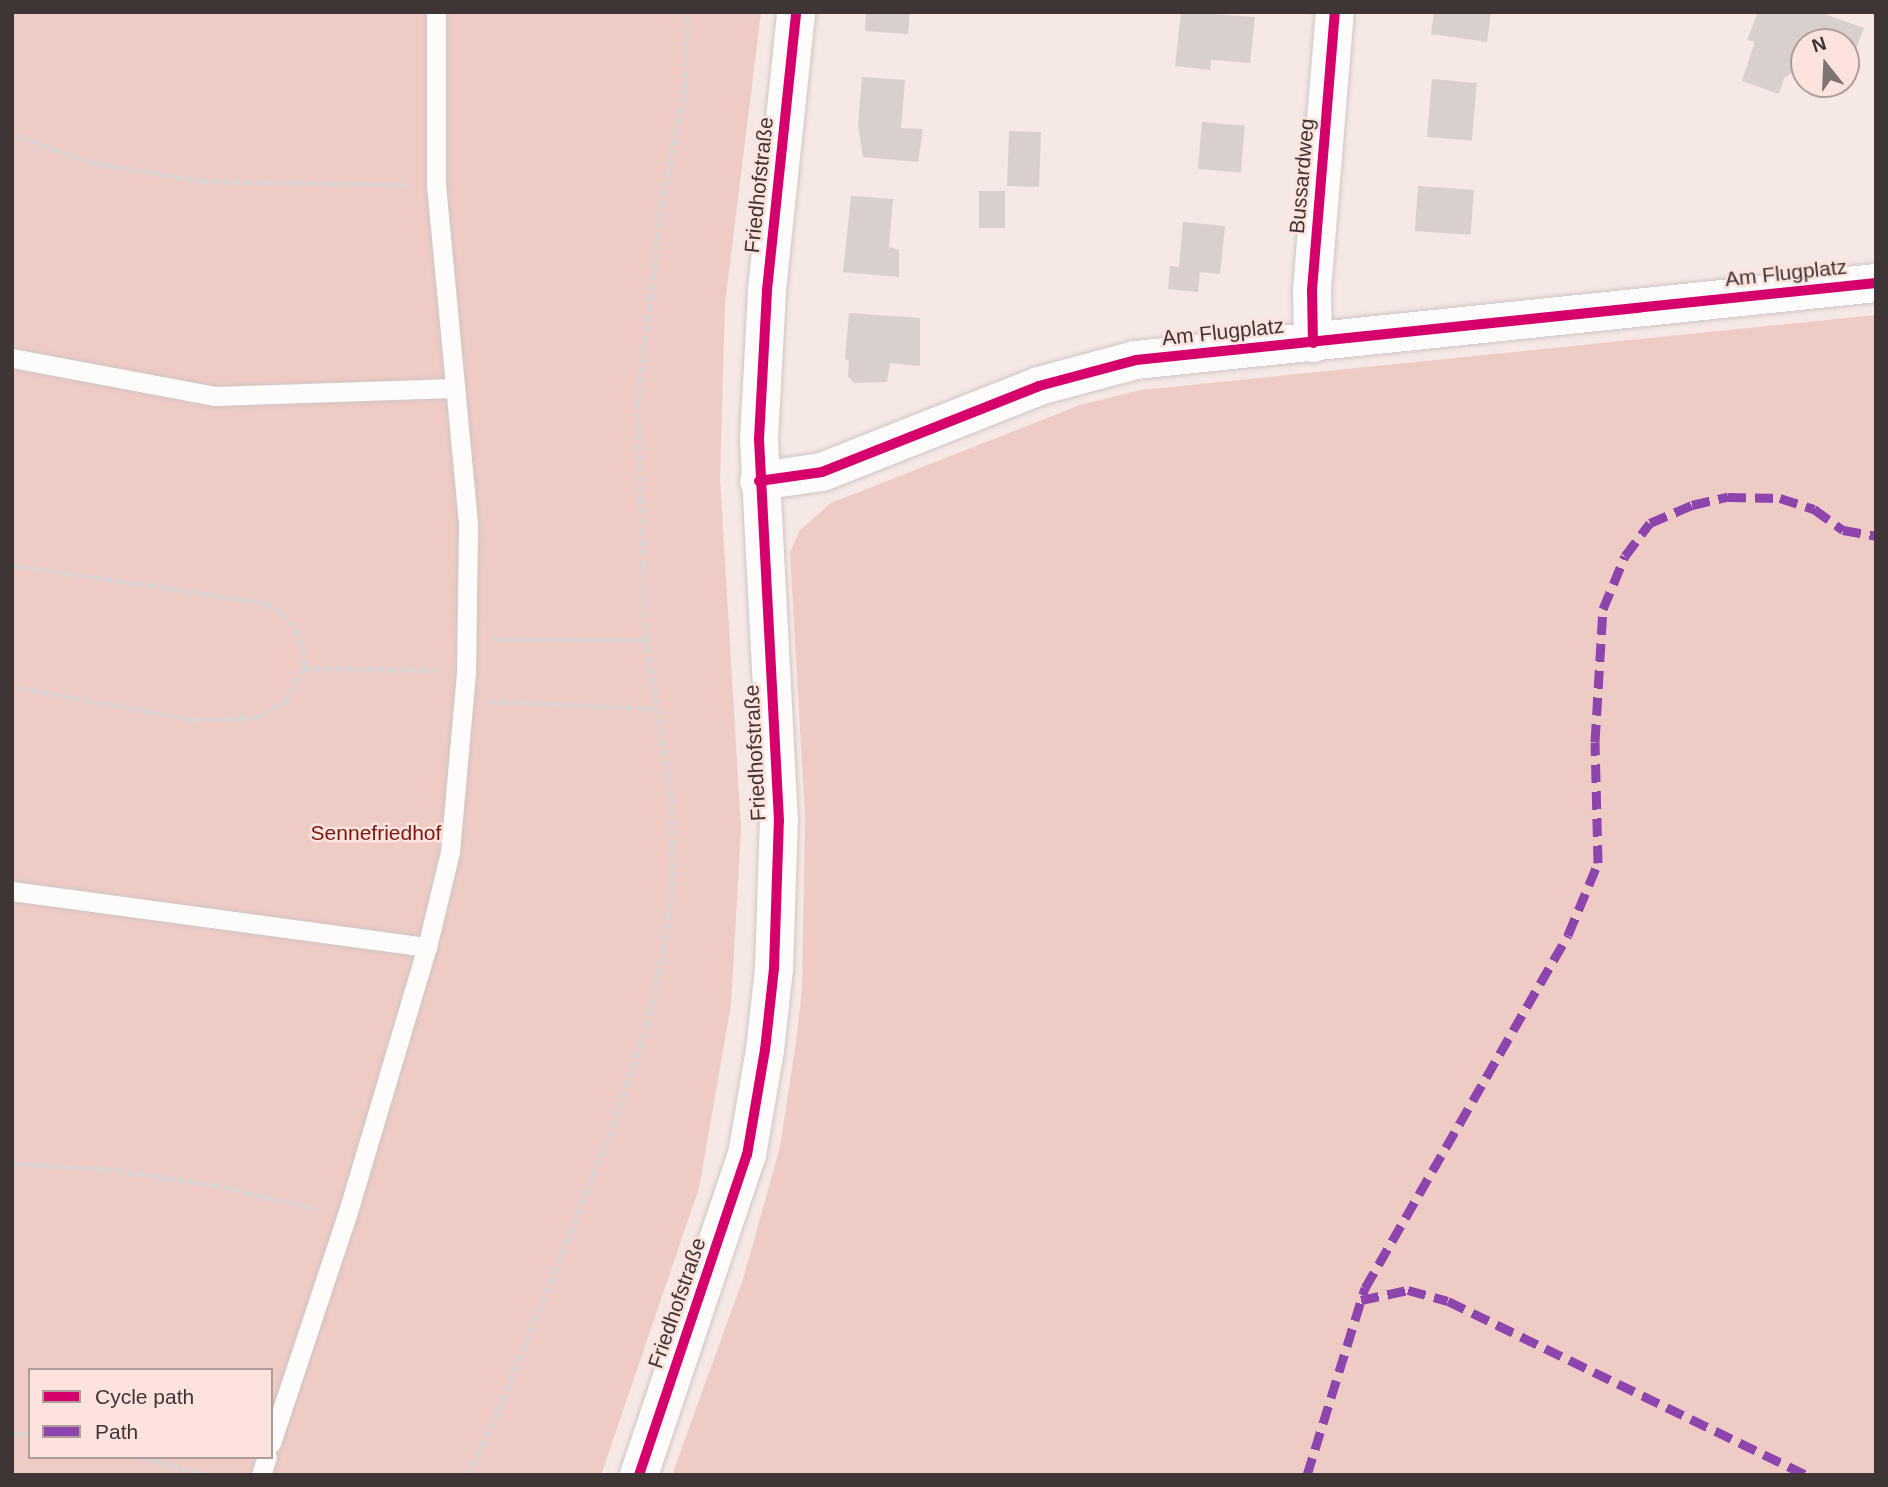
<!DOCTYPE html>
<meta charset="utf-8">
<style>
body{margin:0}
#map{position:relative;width:1888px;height:1487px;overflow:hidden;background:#f5e8e5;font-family:Arial,sans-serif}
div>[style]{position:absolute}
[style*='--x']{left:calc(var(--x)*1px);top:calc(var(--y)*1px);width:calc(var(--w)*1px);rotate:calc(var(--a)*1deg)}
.green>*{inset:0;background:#efcbc5}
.building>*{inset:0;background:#d9cfcc;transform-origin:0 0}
.path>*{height:4.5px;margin-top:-2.25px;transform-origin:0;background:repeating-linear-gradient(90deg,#d9d5d5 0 7px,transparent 0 10.5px)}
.roads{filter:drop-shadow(0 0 2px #cfc5c3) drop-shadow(0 0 2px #cfc5c3)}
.lane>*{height:19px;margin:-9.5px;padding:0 9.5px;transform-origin:9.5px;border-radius:9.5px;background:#fefcfb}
.street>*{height:38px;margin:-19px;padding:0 19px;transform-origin:19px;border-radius:19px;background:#fefcfb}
.quiet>*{height:9px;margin-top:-4.5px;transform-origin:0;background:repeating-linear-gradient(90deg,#8e44ad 0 18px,transparent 0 27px)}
.cycleway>*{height:10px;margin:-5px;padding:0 5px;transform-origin:5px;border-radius:5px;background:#d6006c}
span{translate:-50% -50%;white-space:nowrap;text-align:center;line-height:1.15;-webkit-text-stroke:5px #fce3de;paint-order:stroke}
.street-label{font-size:21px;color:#3f3534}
.park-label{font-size:21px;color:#79170f}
.frame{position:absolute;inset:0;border:14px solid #3f3534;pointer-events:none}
.legend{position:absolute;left:28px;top:1368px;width:245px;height:91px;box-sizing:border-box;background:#fce3de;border:2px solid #b09d9a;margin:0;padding:9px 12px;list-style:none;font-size:21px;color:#3f3534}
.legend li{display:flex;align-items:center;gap:14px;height:35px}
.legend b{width:35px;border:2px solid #b09d9a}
.north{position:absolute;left:1790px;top:28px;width:70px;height:70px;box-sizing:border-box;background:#fce3de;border:2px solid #b09d9a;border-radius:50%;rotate:342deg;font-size:19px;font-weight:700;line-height:28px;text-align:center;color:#3f3534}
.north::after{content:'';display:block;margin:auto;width:24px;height:32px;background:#7f7472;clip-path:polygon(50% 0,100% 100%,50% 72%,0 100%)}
</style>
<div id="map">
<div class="green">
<i style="clip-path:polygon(evenodd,12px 12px,761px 12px,725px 304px,720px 478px,741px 828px,731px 1005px,699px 1188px,601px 1475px,12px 1475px,12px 12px,30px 1370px,271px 1370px,271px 1457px,30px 1457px,30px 1370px)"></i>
<i style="clip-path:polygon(1876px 315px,1876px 1475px,672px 1475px,744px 1276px,780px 1147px,796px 1042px,802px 989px,805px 816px,790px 552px,800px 530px,831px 503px,1080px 405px,1141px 390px)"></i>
</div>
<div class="building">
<i style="clip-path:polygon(866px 12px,910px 12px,908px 34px,865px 31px)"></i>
<i style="clip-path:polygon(1181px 12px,1255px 17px,1250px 63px,1211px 60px,1210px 70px,1175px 66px)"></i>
<i style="clip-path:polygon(1434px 12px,1491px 12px,1487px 42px,1431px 34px)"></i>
<i style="clip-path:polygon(1758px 12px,1819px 12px,1864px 28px,1846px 75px,1846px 42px,1804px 42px,1799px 76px,1792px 73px,1784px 78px,1779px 94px,1742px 81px,1755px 42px,1747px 40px)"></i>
<i style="clip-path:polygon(862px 77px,905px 80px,901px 128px,923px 129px,918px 162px,863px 157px,858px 125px)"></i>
<i style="left:1432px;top:79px;width:45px;height:58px;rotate:5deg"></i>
<i style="left:1202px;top:122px;width:43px;height:47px;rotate:5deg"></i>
<i style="left:1009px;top:131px;width:32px;height:55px;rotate:2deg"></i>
<i style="left:1418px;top:186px;width:56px;height:45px;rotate:4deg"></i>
<i style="left:979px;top:191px;width:26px;height:37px"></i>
<i style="clip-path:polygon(851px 196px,893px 199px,889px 247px,899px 250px,899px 277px,843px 272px)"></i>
<i style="clip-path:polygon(1183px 222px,1225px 226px,1220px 274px,1200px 272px,1198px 292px,1168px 289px,1170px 266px,1179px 267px)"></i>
<i style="clip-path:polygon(849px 313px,920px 318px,920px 366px,890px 363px,887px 382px,854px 383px,848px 376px,849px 361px,845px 359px)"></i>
</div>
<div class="path">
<i style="--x:12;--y:134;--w:86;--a:19.7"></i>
<i style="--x:93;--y:163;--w:110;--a:9.4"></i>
<i style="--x:202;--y:181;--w:209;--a:1.1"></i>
<i style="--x:12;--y:565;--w:256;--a:8.5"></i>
<i style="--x:265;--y:603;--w:20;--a:30"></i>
<i style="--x:282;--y:613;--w:21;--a:49"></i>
<i style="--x:296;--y:629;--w:20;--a:70"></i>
<i style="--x:303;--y:648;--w:20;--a:87"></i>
<i style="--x:304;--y:668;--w:36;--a:117"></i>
<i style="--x:288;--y:700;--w:34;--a:150"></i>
<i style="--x:259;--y:717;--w:17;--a:173"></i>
<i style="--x:242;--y:719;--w:49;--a:178.8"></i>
<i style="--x:193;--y:720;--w:184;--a:-169.7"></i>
<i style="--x:493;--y:639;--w:153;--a:0.4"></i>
<i style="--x:304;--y:668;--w:135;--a:0.8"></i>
<i style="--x:489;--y:701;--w:170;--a:2.7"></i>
<i style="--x:12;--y:1163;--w:104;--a:3.9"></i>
<i style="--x:116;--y:1170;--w:98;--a:8.8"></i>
<i style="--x:213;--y:1185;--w:109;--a:12.8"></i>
<i style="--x:12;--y:1433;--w:18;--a:6"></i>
<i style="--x:141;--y:1457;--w:70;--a:14.8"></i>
<i style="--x:467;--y:1475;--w:72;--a:-63.8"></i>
<i style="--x:499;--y:1410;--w:305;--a:-68.2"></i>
<i style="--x:612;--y:1127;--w:107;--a:-70.9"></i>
<i style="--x:647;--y:1026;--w:77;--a:-78"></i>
<i style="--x:663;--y:951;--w:74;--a:-82.2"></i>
<i style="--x:673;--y:878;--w:80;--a:-91.4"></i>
<i style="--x:671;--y:798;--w:160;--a:-99"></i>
<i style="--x:646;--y:640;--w:235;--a:-92.2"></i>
<i style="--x:637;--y:405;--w:210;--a:-82.9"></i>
<i style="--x:663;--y:197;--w:111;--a:-78.6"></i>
<i style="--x:685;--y:88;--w:76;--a:-89.2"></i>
</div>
<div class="roads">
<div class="lane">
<i style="--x:12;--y:358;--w:207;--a:10.6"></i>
<i style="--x:215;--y:396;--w:239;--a:-1.9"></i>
<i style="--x:12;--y:891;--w:419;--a:7.7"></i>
<i style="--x:271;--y:1443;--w:240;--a:-71.6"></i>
<i style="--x:347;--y:1215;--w:280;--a:-73.4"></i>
<i style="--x:427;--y:947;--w:98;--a:-76.4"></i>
<i style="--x:450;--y:852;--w:182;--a:-84.9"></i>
<i style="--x:466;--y:671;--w:148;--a:-89.2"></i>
<i style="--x:468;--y:523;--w:339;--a:-95.4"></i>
<i style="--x:436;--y:186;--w:174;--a:-90"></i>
<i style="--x:261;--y:1475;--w:19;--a:-72"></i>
</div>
<div class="street">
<i style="--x:1313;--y:343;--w:53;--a:-91.1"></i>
<i style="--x:1312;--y:290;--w:279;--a:-85.3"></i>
<i style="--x:759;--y:481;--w:64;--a:-8.1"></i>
<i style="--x:822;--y:472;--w:233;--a:-21.6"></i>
<i style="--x:1039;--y:386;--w:100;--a:-15"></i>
<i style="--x:1136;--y:360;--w:744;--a:-5.94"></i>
<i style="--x:639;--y:1475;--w:338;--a:-71.4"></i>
<i style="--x:747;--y:1155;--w:107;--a:-80.3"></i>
<i style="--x:765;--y:1050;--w:82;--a:-83.7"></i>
<i style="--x:774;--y:968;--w:147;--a:-88.1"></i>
<i style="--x:779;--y:821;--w:383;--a:-93"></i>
<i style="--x:759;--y:439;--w:149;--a:-86.9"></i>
<i style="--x:767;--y:290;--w:280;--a:-84"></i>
</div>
</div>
<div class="quiet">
<i style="--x:1361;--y:1300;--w:48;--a:-12"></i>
<i style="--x:1408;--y:1290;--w:41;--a:15.4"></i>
<i style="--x:1448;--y:1301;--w:398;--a:25.9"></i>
<i style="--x:1307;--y:1475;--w:196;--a:-72.8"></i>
<i style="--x:1365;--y:1288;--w:407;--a:-60.1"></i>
<i style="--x:1568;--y:935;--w:78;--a:-67.4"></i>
<i style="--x:1598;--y:863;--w:121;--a:-91.4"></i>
<i style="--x:1595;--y:742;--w:133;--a:-86.6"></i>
<i style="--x:1603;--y:609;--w:57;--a:-67.5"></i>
<i style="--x:1625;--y:556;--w:41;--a:-52.9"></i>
<i style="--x:1650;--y:523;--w:46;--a:-23.2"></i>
<i style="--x:1692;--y:505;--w:37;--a:-13"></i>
<i style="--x:1728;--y:497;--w:52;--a:1.1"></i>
<i style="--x:1780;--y:498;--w:36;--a:18"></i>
<i style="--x:1814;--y:509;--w:36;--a:36"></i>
<i style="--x:1843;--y:530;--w:34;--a:10"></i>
</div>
<div class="cycleway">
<i style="--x:1313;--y:343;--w:53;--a:-91.1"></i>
<i style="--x:1312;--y:290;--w:279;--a:-85.3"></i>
<i style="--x:759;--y:481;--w:64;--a:-8.1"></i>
<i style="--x:822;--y:472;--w:233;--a:-21.6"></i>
<i style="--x:1039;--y:386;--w:100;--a:-15"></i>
<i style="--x:1136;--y:360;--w:744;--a:-5.94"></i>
<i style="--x:639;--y:1475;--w:338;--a:-71.4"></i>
<i style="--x:747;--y:1155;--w:107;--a:-80.3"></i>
<i style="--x:765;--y:1050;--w:82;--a:-83.7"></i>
<i style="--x:774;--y:968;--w:147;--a:-88.1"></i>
<i style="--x:779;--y:821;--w:383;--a:-93"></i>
<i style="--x:759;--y:439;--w:149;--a:-86.9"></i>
<i style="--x:767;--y:290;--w:280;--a:-84"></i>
</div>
<div class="street-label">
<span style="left:1302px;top:176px;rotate:-85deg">Bussardweg</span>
<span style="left:759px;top:185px;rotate:-84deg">Friedhofstraße</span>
<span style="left:1786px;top:273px;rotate:-6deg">Am Flugplatz</span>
<span style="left:1223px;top:332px;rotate:-6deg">Am Flugplatz</span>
<span style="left:755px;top:753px;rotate:-93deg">Friedhofstraße</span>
<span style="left:677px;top:1303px;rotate:-71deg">Friedhofstraße</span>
</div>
<div class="park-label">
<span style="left:376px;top:833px">Sennefriedhof</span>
</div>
<div class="frame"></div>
<ul class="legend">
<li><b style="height:9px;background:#d6006c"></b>Cycle path</li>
<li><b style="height:9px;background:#8e44ad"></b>Path</li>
</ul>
<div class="north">N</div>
</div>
